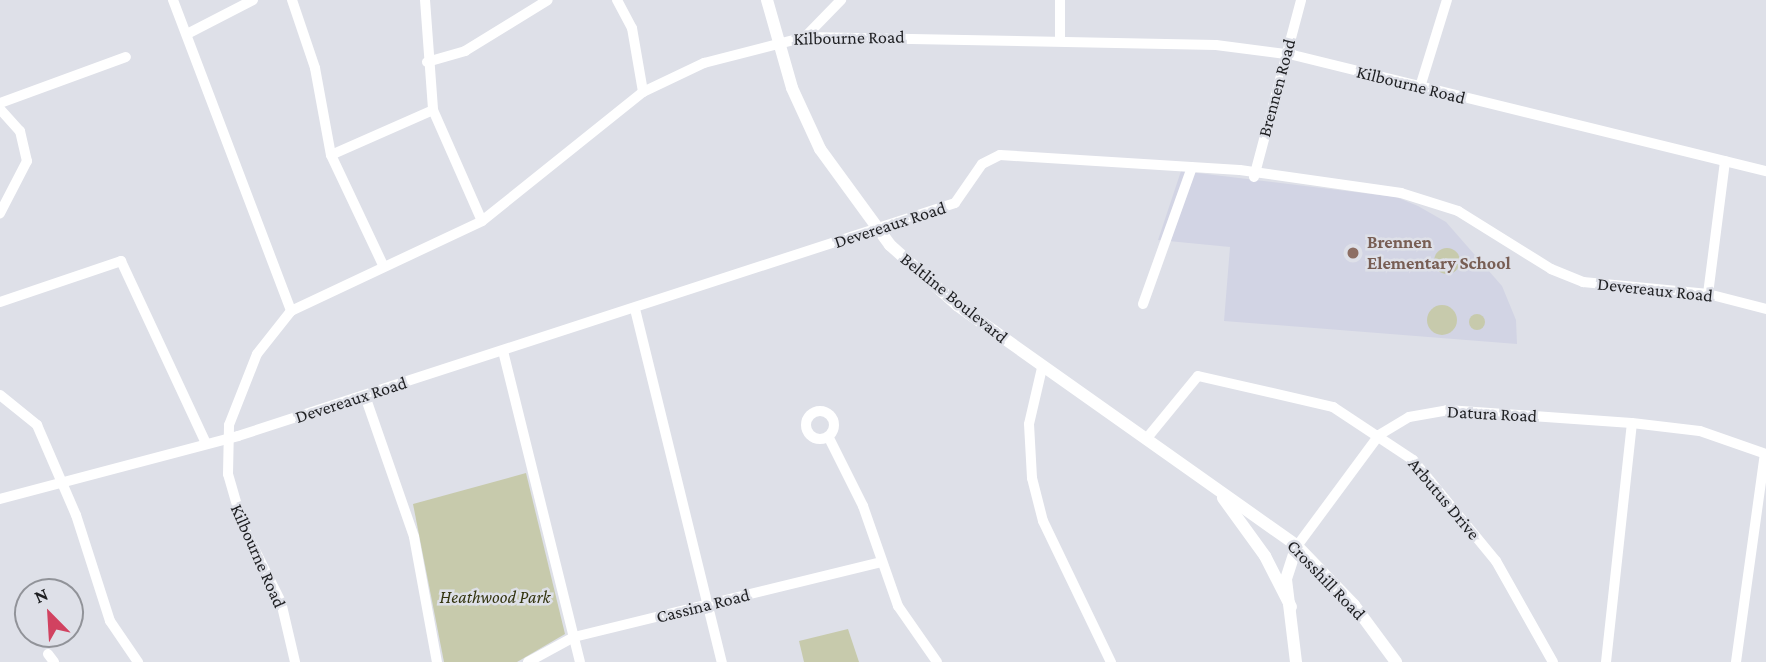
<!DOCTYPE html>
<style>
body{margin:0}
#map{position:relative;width:1766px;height:662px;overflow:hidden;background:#dee0e8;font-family:"Crimson Pro",serif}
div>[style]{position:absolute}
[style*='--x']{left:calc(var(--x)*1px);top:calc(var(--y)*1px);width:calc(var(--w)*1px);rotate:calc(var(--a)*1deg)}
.built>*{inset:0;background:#d2d4e4}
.green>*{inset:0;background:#c7caac}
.round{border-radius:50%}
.minor>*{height:10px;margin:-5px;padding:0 5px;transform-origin:5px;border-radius:5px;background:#fff}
.minor>.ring{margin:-5px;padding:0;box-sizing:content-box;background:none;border:10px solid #fff;border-radius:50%}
.major>*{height:12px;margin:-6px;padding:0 6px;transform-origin:6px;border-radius:6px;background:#fff}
.dots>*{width:19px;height:19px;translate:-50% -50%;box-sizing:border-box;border:4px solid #dee0e8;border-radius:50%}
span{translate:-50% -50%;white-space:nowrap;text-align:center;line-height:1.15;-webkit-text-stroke:5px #dee0e8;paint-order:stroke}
.street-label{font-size:18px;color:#1e1f22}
.education-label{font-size:18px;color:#785e54;font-weight:700}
.left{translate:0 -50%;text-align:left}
.park-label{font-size:18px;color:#33340f;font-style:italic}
.north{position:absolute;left:14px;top:578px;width:70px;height:70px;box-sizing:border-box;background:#dee0e8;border:2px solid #919399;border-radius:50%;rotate:336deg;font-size:19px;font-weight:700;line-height:28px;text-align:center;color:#1e1f22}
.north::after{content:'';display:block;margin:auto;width:24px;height:32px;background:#d14260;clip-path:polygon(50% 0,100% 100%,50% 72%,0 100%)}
</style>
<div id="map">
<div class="built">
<i style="clip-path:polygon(1181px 171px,1396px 197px,1418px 206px,1446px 222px,1502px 286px,1516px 320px,1517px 344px,1224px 321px,1230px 247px,1158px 240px)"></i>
</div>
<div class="green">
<i class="round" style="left:1434px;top:248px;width:26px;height:26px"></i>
<i class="round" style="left:1427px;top:305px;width:30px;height:30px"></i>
<i class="round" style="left:1469px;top:314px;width:16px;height:16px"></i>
<i style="clip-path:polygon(526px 473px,565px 634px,517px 662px,444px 662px,413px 504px)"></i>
<i style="clip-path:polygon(848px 629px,859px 662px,804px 662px,799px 641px)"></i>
</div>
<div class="minor">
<i style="--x:173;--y:0;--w:333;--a:69.2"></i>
<i style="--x:292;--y:0;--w:72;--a:71.3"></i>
<i style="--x:315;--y:68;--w:88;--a:79.6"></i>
<i style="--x:331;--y:155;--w:122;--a:64.7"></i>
<i style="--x:425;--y:0;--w:110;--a:85.8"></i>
<i style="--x:433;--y:110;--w:121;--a:66.2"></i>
<i style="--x:617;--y:0;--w:32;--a:62"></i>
<i style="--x:632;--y:28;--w:65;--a:80.2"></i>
<i style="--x:189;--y:33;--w:72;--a:-27.3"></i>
<i style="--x:805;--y:37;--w:52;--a:-45.8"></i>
<i style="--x:1060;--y:37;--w:37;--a:-90"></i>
<i style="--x:427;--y:62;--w:40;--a:-16"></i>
<i style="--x:465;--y:51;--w:97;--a:-31.6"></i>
<i style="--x:1420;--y:87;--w:91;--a:-72.8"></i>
<i style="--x:0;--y:103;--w:134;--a:-20.1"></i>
<i style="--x:0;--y:109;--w:30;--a:48"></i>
<i style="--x:20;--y:131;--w:31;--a:77"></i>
<i style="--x:27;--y:161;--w:59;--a:117.4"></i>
<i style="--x:331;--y:155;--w:111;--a:-23.8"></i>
<i style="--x:1254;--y:177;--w:183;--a:-75.1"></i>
<i style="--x:1708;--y:294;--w:134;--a:-82.7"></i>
<i style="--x:0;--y:302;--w:128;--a:-18.7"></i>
<i style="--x:121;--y:261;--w:199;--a:65"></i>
<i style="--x:1143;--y:304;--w:145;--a:-70.3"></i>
<i style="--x:635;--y:309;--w:364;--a:76.2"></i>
<i style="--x:503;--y:351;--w:320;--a:76.1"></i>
<i style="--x:1042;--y:368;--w:57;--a:103.1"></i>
<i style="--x:1029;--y:424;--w:54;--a:86.8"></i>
<i style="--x:1032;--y:478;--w:44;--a:75.7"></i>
<i style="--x:1043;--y:521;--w:157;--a:64.3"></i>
<i style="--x:0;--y:395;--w:48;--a:39"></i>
<i style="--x:37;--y:425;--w:98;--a:66.6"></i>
<i style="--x:76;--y:515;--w:111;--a:72.2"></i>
<i style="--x:110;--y:621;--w:50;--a:55.7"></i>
<i style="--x:365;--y:396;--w:149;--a:70.8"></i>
<i style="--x:414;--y:537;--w:127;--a:79.6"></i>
<i class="ring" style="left:806px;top:411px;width:18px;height:18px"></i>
<i style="--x:829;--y:438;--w:76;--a:63.4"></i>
<i style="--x:863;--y:506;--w:106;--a:70.7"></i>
<i style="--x:898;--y:606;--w:68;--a:55.1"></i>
<i style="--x:1147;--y:438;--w:80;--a:-50.6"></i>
<i style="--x:1198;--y:376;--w:139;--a:12.9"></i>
<i style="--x:1333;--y:407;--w:96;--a:33.5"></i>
<i style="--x:1413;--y:460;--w:131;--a:50.6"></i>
<i style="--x:1496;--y:561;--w:116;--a:60.6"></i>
<i style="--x:0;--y:499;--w:246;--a:-14.8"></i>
<i style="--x:238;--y:436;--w:754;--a:-18"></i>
<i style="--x:955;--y:203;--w:47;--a:-55.3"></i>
<i style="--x:982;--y:164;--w:20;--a:-27"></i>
<i style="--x:1000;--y:155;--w:240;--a:3.6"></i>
<i style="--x:1240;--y:170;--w:163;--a:8.1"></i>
<i style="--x:1401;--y:193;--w:60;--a:17.5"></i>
<i style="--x:1458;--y:211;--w:110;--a:31.9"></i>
<i style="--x:1551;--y:269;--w:35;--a:22"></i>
<i style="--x:1583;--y:282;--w:126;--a:5.5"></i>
<i style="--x:1708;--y:294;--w:60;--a:14.5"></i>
<i style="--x:1297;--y:546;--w:138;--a:-53.5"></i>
<i style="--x:1379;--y:435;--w:35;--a:-31"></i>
<i style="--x:1409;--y:417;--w:39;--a:-10"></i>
<i style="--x:1447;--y:410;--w:185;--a:4"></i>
<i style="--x:1632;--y:423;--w:68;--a:6.7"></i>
<i style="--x:1700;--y:431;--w:70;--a:19.2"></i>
<i style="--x:48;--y:654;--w:10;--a:53"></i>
<i style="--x:295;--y:662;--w:62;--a:-103.1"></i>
<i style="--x:281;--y:602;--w:85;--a:-116.6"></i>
<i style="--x:243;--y:526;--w:54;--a:-106.1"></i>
<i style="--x:228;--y:474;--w:49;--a:-88.8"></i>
<i style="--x:229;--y:425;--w:76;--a:-68.5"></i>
<i style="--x:257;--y:354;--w:55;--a:-51.7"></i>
<i style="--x:291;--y:311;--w:211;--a:-25.2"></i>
<i style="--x:482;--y:221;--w:206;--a:-38.7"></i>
<i style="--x:643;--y:92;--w:68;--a:-25.4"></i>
<i style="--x:704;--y:63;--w:104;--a:-14.4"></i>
<i style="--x:805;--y:37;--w:411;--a:1.1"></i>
<i style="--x:1216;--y:45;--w:78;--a:7.4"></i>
<i style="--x:1293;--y:55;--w:487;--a:13.8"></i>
<i style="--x:528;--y:662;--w:52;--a:-28.5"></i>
<i style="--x:574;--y:637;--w:317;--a:-13.7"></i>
<i style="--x:1606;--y:662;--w:240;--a:-83.8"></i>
<i style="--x:1736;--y:662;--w:210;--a:-82.1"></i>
</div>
<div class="major">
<i style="--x:767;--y:0;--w:91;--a:74.1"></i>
<i style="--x:792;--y:88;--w:67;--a:65.3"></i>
<i style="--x:820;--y:149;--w:119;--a:53.9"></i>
<i style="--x:890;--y:245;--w:90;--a:41.8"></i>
<i style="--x:957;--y:305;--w:417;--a:35.3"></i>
<i style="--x:1297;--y:546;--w:82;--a:46"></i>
<i style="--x:1354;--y:605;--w:71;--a:53.6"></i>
<i style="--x:1223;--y:498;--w:72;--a:54.1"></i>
<i style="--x:1265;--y:556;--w:57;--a:63"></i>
<i style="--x:1296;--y:662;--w:84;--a:-96.9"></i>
<i style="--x:1286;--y:579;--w:35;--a:-72"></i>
</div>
<div class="dots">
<i style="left:1353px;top:253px;background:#8d6e63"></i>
</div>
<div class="street-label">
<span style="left:849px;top:38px;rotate:-1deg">Kilbourne Road</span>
<span style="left:1411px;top:85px;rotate:14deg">Kilbourne Road</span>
<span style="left:1277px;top:88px;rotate:-75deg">Brennen Road</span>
<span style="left:890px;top:225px;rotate:-18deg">Devereaux Road</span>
<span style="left:1655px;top:290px;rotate:6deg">Devereaux Road</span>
<span style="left:954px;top:298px;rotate:39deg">Beltline Boulevard</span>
<span style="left:351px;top:400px;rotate:-18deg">Devereaux Road</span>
<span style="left:1492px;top:414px;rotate:3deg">Datura Road</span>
<span style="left:1444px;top:499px;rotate:50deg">Arbutus Drive</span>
<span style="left:258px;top:556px;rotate:66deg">Kilbourne Road</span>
<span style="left:1326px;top:580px;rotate:46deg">Crosshill Road</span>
<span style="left:703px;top:606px;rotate:-14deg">Cassina Road</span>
</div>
<div class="education-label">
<span class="left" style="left:1367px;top:253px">Brennen<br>Elementary School</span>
</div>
<div class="park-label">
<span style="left:495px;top:597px">Heathwood Park</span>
</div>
<div class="north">N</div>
</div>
